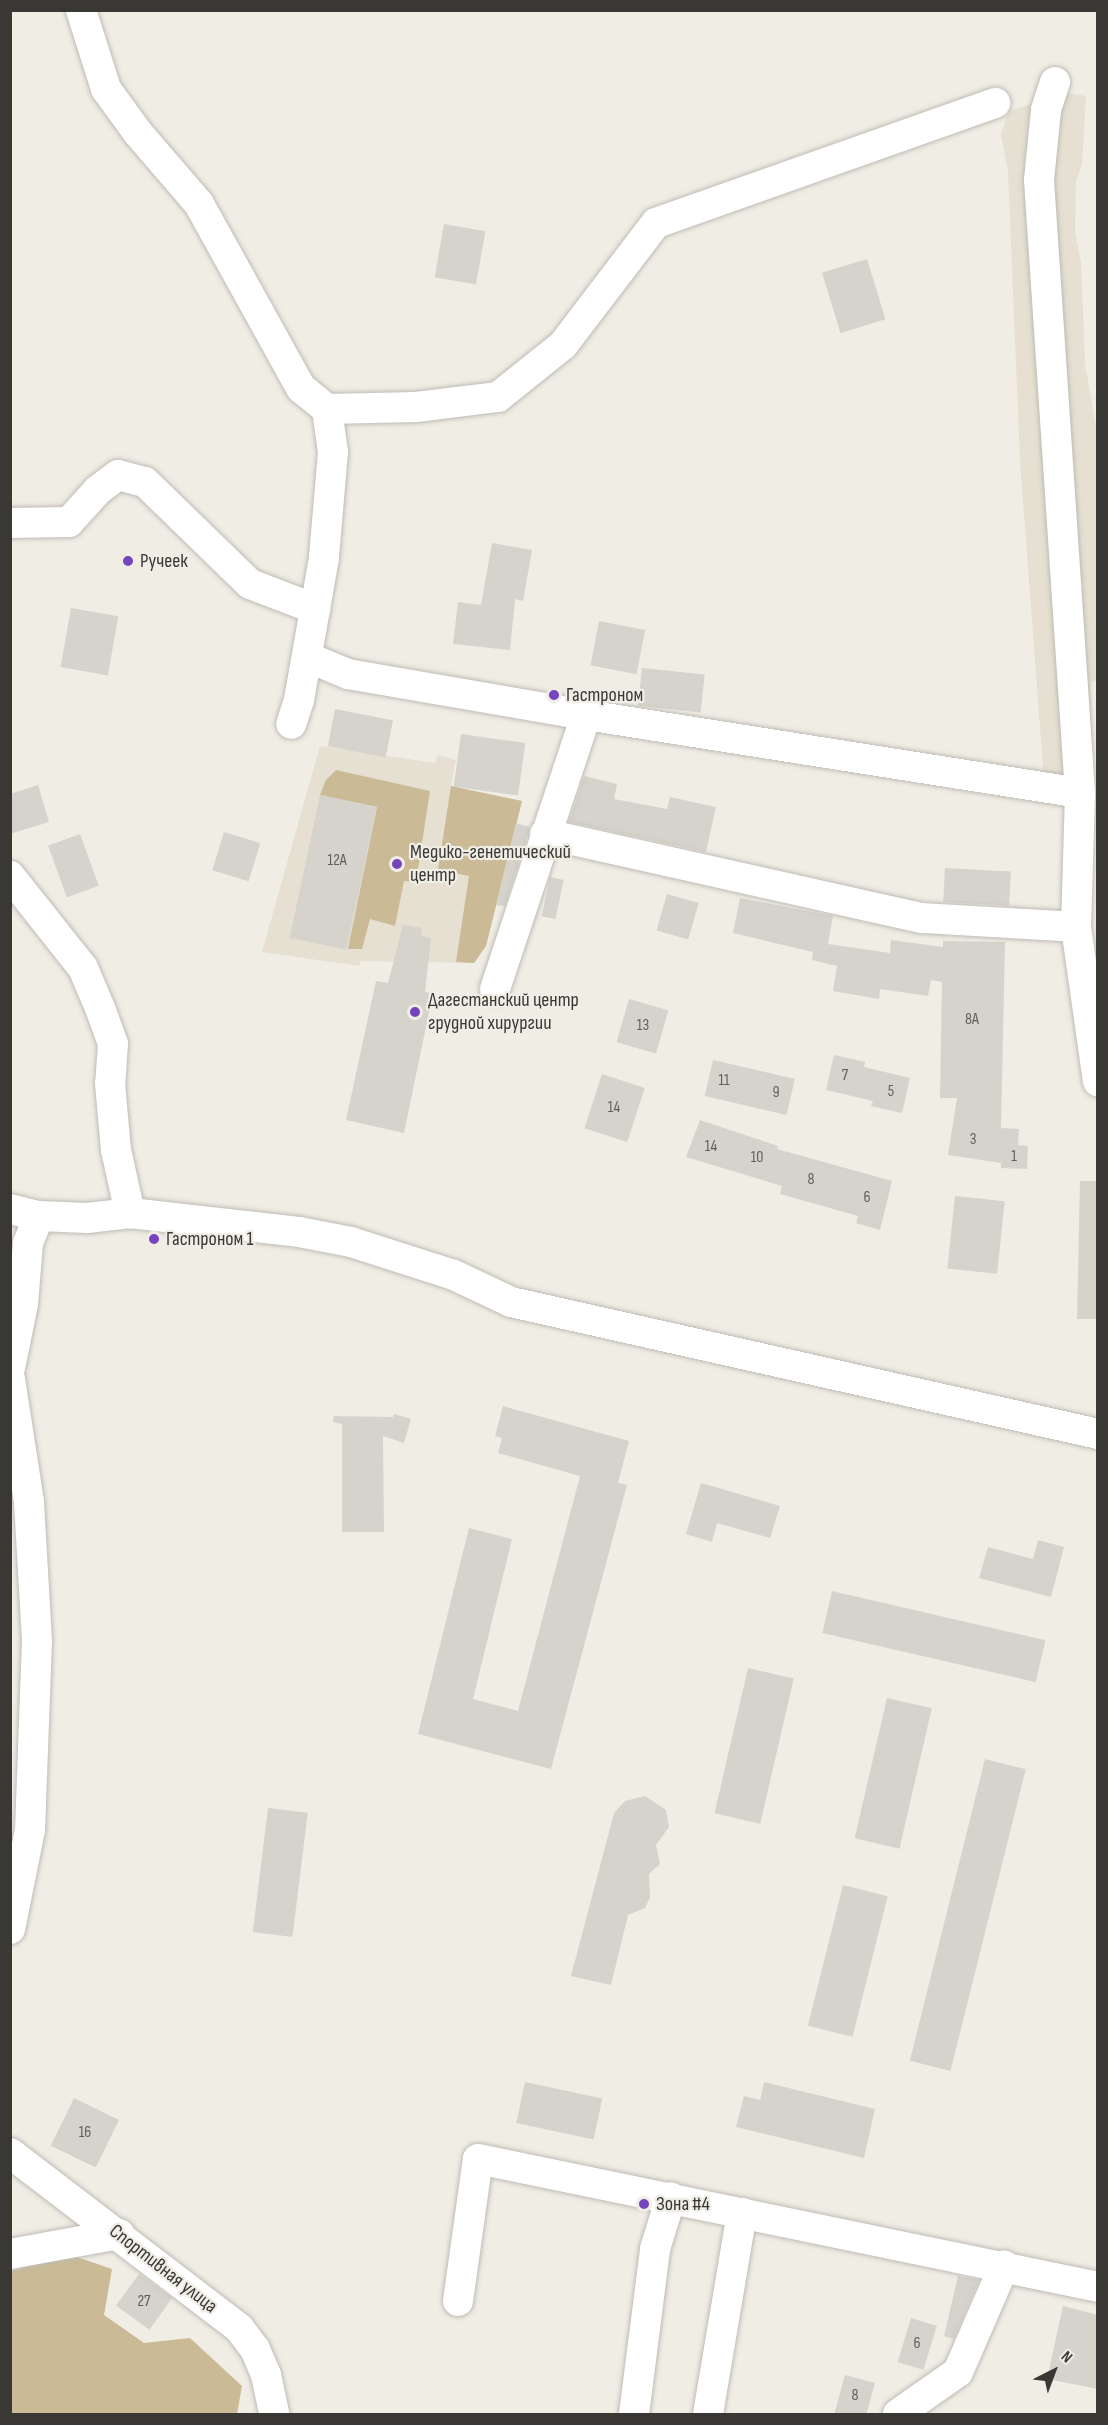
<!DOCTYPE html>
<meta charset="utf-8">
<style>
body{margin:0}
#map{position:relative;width:1108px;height:2425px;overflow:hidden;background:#f0ede5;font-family:"Sofia Sans Condensed",sans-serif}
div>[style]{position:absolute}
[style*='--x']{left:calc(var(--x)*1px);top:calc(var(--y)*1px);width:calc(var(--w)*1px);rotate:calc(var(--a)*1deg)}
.built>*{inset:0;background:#e5e0d2}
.green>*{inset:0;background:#caba95}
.building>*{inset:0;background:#d6d3cc;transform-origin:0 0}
.roads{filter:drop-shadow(0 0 2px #bfbcb5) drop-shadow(0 0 2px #bfbcb5)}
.minor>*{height:30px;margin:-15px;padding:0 15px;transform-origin:15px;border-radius:15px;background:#fff}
.dots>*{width:16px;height:16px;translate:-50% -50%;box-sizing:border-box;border:3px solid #f0ede5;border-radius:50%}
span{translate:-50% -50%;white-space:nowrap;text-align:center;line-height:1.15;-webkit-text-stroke:4.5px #f0ede5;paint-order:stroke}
.number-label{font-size:16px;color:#605f5b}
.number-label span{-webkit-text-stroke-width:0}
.poi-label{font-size:20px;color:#393835}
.left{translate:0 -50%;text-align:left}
.street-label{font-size:20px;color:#393835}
.frame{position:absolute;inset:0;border:12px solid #393835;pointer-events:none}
.north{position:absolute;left:1024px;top:2341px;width:60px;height:60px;-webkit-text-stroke:4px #f0ede5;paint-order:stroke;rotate:42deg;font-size:16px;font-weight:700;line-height:24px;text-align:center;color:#393835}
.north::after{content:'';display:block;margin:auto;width:21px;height:27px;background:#393835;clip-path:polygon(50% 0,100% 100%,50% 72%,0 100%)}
</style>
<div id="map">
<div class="built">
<i style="clip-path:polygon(1066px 93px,1086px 96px,1082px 164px,1076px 182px,1075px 232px,1081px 262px,1085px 363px,1098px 439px,1098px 681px,1090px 682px,1093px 777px,1044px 780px,1020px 461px,1008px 171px,1001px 134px,1009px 111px)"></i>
<i style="clip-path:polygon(320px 746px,435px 763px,438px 755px,456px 760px,451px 786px,522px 801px,486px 946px,474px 963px,360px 961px,360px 966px,262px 952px)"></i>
</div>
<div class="green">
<i style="clip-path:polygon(336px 770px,430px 791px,416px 882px,404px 881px,395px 926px,370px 919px,362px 949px,348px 949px,377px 807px,320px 795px,326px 780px)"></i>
<i style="clip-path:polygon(451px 786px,522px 801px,486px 946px,474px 963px,456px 962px,469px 876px,438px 870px)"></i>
<i style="clip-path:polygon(68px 2254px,112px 2269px,104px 2315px,144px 2343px,190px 2338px,242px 2386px,237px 2414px,11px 2414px,11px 2271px)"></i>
</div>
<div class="building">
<i style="left:444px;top:224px;width:42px;height:54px;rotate:10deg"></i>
<i style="left:867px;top:259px;width:63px;height:47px;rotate:73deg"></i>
<i style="clip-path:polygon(492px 543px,532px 550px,523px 601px,515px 599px,510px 650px,453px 644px,458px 602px,481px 605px)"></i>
<i style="left:71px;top:608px;width:48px;height:60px;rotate:10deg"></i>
<i style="left:599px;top:621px;width:47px;height:45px;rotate:11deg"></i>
<i style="left:642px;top:668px;width:63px;height:38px;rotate:6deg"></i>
<i style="left:335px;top:709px;width:59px;height:38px;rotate:11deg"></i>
<i style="left:461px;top:734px;width:65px;height:53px;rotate:8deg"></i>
<i style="clip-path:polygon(584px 776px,617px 784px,614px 799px,667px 809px,670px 797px,716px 807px,706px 852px,569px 822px)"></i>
<i style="clip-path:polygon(38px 785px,49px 822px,10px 834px,10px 794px)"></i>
<i style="left:320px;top:795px;width:58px;height:146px;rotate:12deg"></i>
<i style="clip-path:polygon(516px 823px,530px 827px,528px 834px,505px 906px,496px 905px)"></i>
<i style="left:224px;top:832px;width:38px;height:40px;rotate:17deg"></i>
<i style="left:80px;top:834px;width:55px;height:34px;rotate:70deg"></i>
<i style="left:945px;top:868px;width:66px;height:34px;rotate:3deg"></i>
<i style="left:550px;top:877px;width:14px;height:40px;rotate:12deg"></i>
<i style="left:667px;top:894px;width:33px;height:38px;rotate:16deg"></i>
<i style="clip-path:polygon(740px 898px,833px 916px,828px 944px,890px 953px,891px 940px,943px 947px,943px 941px,1005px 942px,1001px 1128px,1019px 1129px,1018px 1145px,1028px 1146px,1027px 1169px,1001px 1168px,1001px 1163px,948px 1155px,957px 1098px,940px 1098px,942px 982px,931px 980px,928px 996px,880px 989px,879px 999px,833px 991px,837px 966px,812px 960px,813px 952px,733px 933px)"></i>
<i style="clip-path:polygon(403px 925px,422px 928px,421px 936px,431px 938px,425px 992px,433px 993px,404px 1133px,346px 1120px,376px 981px,388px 983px)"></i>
<i style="left:629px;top:999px;width:41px;height:45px;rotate:16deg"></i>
<i style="clip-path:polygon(834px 1055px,865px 1062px,864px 1067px,910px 1078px,902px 1113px,871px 1106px,873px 1101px,826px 1090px)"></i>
<i style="left:713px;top:1060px;width:84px;height:37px;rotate:13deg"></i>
<i style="left:602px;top:1074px;width:45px;height:57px;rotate:18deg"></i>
<i style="clip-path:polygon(700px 1120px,778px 1146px,777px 1149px,892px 1181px,880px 1230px,856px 1223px,858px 1216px,780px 1194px,782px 1186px,686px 1157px)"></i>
<i style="clip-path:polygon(1080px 1181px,1098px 1181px,1098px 1319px,1077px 1319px)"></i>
<i style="left:955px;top:1196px;width:50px;height:73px;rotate:6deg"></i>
<i style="clip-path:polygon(503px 1406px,629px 1441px,618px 1483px,627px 1485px,551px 1769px,418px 1734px,469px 1528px,512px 1539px,473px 1699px,518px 1711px,580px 1476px,498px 1453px,502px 1438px,495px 1436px)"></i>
<i style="clip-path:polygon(394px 1414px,411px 1419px,404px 1443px,383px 1436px,384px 1532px,342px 1532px,342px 1424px,333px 1422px,334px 1416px,393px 1417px)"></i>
<i style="clip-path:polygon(701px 1483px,780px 1506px,770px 1538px,717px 1523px,712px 1542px,686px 1534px)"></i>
<i style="clip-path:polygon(1038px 1540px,1064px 1547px,1051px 1597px,979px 1578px,988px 1547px,1033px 1559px)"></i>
<i style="left:832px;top:1591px;width:219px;height:43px;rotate:13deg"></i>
<i style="left:748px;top:1668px;width:47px;height:149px;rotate:13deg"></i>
<i style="left:887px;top:1698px;width:46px;height:144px;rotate:13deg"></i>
<i style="left:985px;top:1759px;width:42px;height:311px;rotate:14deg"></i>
<i style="clip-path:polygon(645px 1796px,666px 1810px,669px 1827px,656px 1845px,660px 1864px,649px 1874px,650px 1897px,645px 1908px,628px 1915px,611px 1985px,571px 1976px,614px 1813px,625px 1801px)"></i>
<i style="left:268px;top:1808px;width:40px;height:125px;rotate:7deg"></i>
<i style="left:843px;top:1885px;width:46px;height:145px;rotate:14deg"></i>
<i style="left:525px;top:2082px;width:79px;height:42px;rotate:12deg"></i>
<i style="clip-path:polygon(764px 2082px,875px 2109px,864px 2158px,736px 2127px,744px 2096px,760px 2100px)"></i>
<i style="left:74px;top:2098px;width:50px;height:53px;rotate:26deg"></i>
<i style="left:139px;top:2274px;width:41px;height:39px;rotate:36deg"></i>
<i style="clip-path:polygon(958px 2276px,979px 2280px,954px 2339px,944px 2336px)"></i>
<i style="clip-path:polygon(1063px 2306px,1098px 2315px,1098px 2389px,1047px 2379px)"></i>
<i style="left:911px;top:2318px;width:27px;height:46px;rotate:17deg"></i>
<i style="clip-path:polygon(845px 2375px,875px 2383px,866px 2415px,834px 2415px)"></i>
</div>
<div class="roads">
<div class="minor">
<i style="--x:81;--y:10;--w:83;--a:72.4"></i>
<i style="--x:106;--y:89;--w:54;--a:54"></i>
<i style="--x:138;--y:133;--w:94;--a:49.3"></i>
<i style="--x:199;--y:204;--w:210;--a:61"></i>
<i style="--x:301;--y:388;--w:33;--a:39"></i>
<i style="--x:327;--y:409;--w:43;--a:82.1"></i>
<i style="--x:333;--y:452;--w:106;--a:94.9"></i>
<i style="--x:324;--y:558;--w:144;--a:100"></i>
<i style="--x:299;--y:700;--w:25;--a:108"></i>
<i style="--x:1055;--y:82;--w:29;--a:108"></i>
<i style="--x:1046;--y:110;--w:70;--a:95.7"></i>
<i style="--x:1039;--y:180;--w:614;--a:86.17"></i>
<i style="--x:1080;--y:793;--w:134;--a:91.7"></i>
<i style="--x:1076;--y:927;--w:156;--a:81.9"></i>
<i style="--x:327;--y:409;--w:89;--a:-1.3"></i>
<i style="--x:416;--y:407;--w:83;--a:-7"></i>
<i style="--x:498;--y:397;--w:83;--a:-38.7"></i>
<i style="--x:563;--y:345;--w:153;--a:-52.7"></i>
<i style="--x:656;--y:223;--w:360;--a:-19.5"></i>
<i style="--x:10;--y:523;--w:59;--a:-1"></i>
<i style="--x:69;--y:522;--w:43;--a:-47.8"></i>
<i style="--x:98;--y:490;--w:25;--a:-37"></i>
<i style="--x:118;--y:475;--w:28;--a:15"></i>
<i style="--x:145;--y:482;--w:146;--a:44.2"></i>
<i style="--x:250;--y:584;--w:70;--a:21"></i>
<i style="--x:307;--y:657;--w:44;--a:22.5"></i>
<i style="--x:348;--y:674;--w:242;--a:9.8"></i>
<i style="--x:586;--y:715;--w:500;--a:8.97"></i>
<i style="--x:545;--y:834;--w:386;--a:12.6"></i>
<i style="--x:922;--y:918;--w:154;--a:3.3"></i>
<i style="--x:10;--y:876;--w:117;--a:51.6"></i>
<i style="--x:83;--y:968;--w:43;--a:67"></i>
<i style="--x:100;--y:1008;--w:38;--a:70"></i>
<i style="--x:113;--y:1044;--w:39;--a:94"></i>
<i style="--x:110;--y:1083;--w:67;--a:84.9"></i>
<i style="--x:116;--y:1150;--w:65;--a:77.5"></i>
<i style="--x:495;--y:989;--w:289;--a:-71.6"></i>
<i style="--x:10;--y:1209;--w:30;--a:14"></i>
<i style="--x:39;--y:1216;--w:48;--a:2.4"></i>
<i style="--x:87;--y:1218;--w:43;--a:-6.6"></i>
<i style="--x:130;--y:1213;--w:170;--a:6.4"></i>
<i style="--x:299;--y:1232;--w:53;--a:10.9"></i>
<i style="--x:351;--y:1242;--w:108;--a:17.8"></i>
<i style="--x:454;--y:1275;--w:63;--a:25.3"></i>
<i style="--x:511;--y:1302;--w:602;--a:12.67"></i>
<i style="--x:10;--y:1368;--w:65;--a:-78.5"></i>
<i style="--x:23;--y:1304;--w:61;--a:-85.3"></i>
<i style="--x:28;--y:1243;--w:29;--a:-68"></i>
<i style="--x:10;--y:1379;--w:124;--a:81.2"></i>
<i style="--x:29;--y:1502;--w:138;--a:86.7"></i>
<i style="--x:37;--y:1640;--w:190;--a:92.1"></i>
<i style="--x:30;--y:1830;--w:101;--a:101.4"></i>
<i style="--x:10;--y:2153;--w:288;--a:37.4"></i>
<i style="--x:239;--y:2328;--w:26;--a:53"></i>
<i style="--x:255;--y:2349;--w:28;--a:67"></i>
<i style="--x:266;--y:2375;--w:40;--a:78"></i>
<i style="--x:10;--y:2254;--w:111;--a:-10.4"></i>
<i style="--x:458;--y:2301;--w:143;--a:-82"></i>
<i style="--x:478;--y:2159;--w:633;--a:11.66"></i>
<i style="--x:634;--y:2414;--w:166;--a:-82.7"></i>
<i style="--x:655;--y:2249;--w:54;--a:-72.9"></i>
<i style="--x:708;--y:2414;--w:204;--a:-80.4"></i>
<i style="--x:898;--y:2414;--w:73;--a:-35"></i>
<i style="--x:958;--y:2372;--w:116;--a:-66.5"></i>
</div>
</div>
<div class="dots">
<i style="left:128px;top:561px;background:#7445bd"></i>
<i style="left:554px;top:695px;background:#7445bd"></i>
<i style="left:397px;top:864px;background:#7445bd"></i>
<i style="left:415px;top:1012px;background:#7445bd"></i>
<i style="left:154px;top:1239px;background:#7445bd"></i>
<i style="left:644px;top:2204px;background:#7445bd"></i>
</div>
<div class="number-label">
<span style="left:337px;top:861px">12А</span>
<span style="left:972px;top:1020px">8А</span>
<span style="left:643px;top:1026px">13</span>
<span style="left:845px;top:1076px">7</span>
<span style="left:724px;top:1081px">11</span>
<span style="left:891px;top:1092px">5</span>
<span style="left:776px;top:1093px">9</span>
<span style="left:614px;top:1108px">14</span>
<span style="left:973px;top:1140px">3</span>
<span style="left:711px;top:1147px">14</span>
<span style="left:1014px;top:1157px">1</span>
<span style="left:757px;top:1158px">10</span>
<span style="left:811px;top:1180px">8</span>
<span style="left:867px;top:1198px">6</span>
<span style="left:85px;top:2133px">16</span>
<span style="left:144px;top:2302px">27</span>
<span style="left:917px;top:2344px">6</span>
<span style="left:855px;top:2396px">8</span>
</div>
<div class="poi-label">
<span class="left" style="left:140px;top:561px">Ручеек</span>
<span class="left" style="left:566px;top:695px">Гастроном</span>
<span class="left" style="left:410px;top:864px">Медико-генетический<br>центр</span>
<span class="left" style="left:428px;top:1012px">Дагестанский центр<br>грудной хирургии</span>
<span class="left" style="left:166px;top:1239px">Гастроном 1</span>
<span class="left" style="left:656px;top:2204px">Зона #4</span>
</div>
<div class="street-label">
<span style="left:163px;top:2269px;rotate:38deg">Спортивная улица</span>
</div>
<div class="frame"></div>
<div class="north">N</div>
</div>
